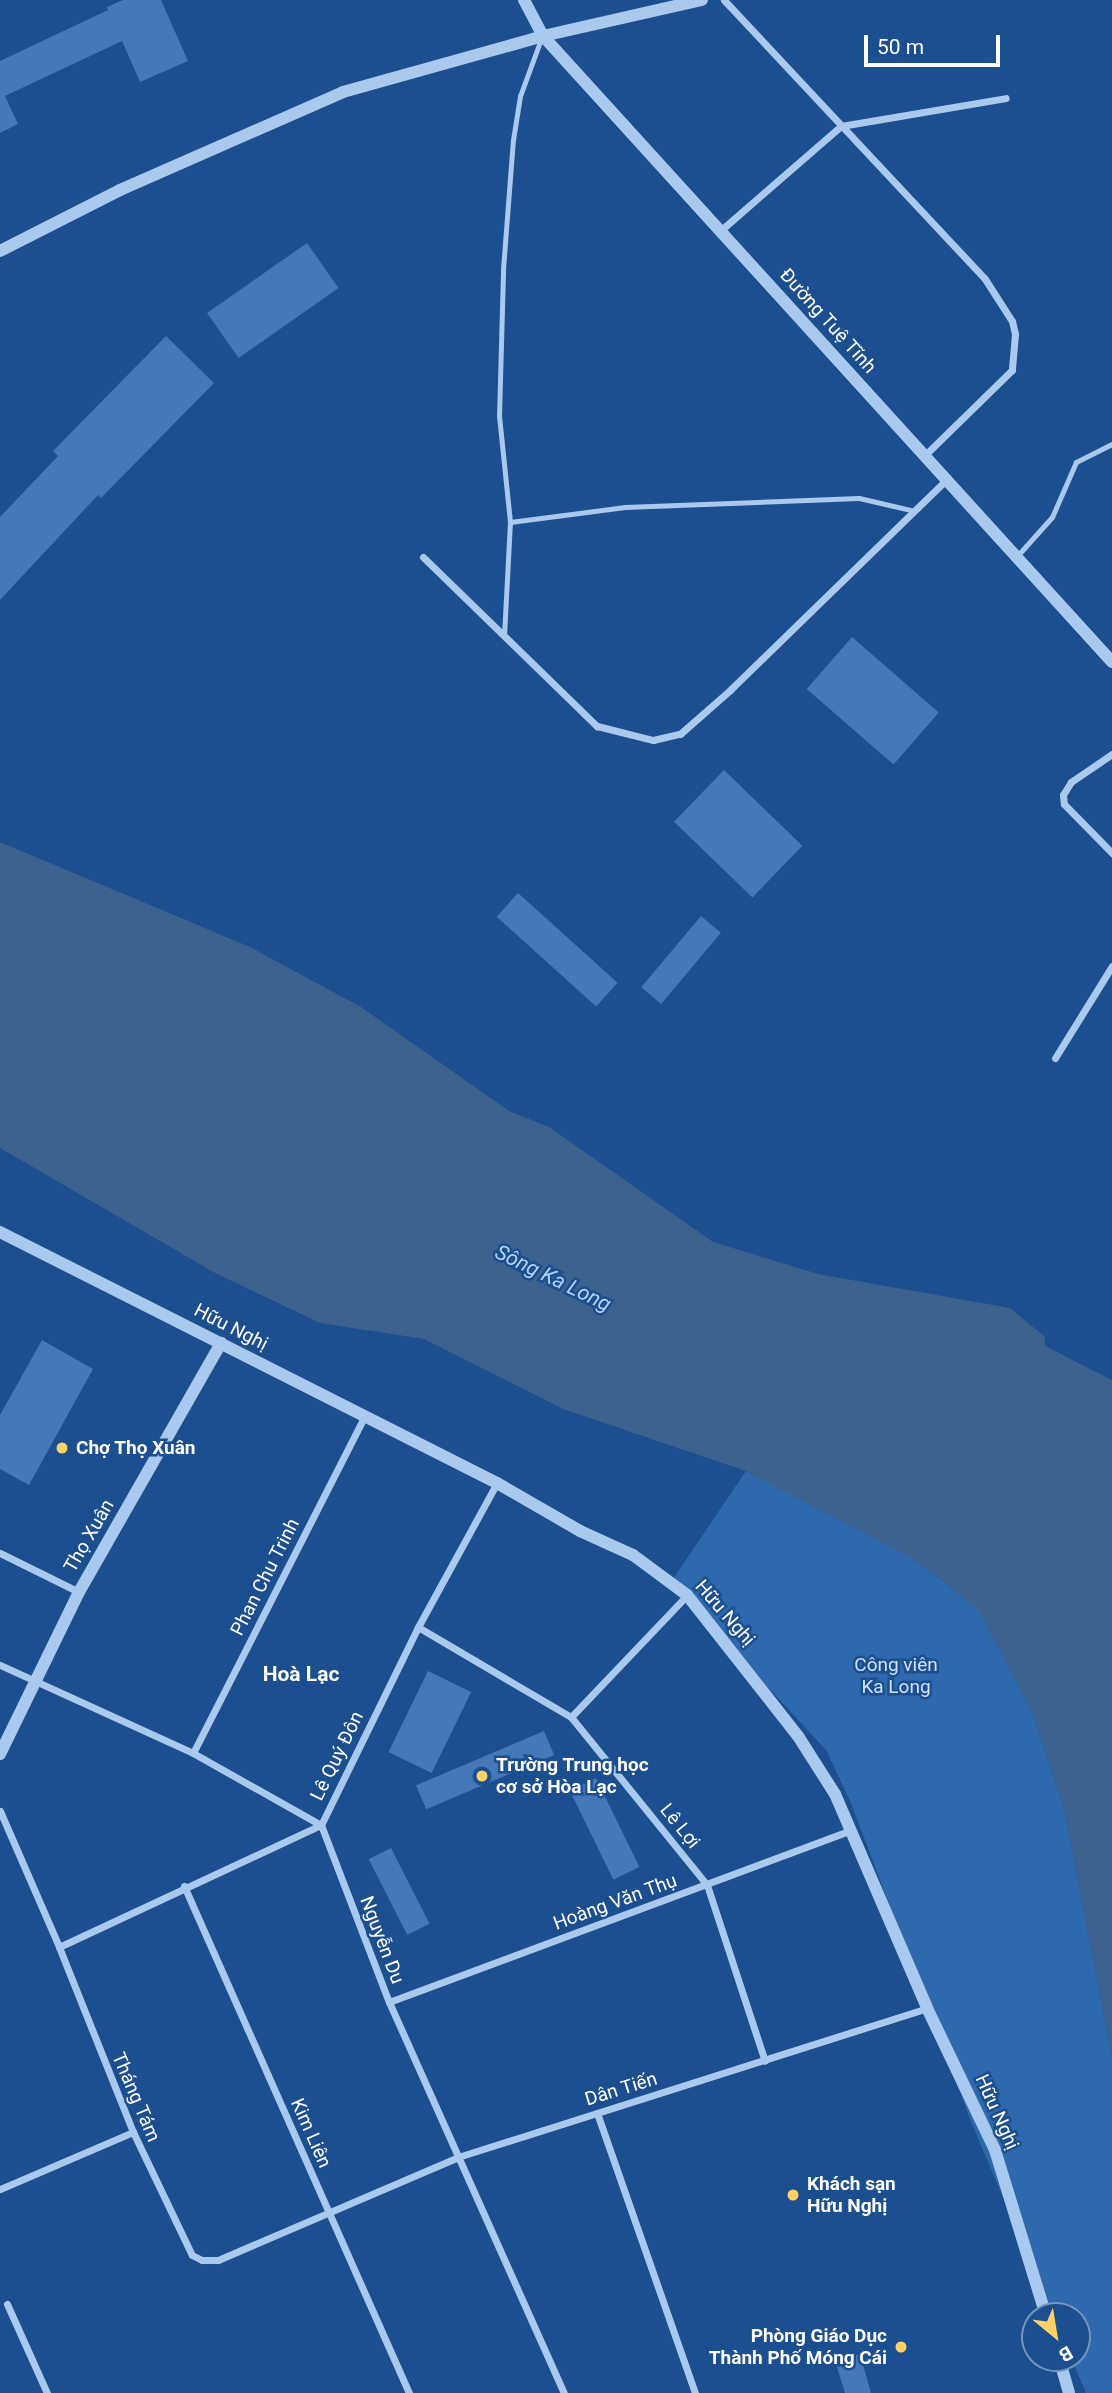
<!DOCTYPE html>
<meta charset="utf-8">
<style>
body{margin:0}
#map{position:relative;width:1112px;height:2393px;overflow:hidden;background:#1b4f8f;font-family:Roboto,sans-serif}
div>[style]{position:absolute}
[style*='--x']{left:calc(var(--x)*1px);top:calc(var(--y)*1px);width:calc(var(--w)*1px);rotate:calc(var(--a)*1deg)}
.green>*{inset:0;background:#2e69ad}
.water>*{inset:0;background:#3c6290}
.building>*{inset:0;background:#4478b7;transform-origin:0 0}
.service>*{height:5px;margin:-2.5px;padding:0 2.5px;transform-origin:2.5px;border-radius:2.5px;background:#a9c9ee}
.minor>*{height:7px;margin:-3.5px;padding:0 3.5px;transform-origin:3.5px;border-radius:3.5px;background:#a9c9ee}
.tertiary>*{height:12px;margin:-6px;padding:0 6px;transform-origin:6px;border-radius:6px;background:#a9c9ee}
.dots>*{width:19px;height:19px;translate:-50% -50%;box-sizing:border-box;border:4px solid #1b4f8f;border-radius:50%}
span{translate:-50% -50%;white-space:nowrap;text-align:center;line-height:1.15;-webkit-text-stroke:5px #1b4f8f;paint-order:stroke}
.street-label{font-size:19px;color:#fff}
.poi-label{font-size:19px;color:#fff;font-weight:700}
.left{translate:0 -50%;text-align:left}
.right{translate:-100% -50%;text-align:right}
.park-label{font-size:19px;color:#cfe3fa}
.water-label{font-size:21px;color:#b5d3f5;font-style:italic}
.neighbourhood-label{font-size:21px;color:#fff;font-weight:700}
.north{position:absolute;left:1021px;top:2302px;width:70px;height:70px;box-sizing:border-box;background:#1b4f8f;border:2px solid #7695bc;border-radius:50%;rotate:150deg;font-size:19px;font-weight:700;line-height:28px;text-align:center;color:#fff}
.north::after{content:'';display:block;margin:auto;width:24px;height:32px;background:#ffd166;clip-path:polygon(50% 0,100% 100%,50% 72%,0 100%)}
.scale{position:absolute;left:864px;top:35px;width:136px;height:32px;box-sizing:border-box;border:4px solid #fff;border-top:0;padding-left:9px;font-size:21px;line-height:24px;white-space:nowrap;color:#fff;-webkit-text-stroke:5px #1b4f8f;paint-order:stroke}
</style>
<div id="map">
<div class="green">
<i style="clip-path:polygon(746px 1471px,911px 1557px,947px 1584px,978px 1610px,1032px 1711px,1064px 1808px,1112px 2056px,1112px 2393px,1086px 2393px,1071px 2358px,1077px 2358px,1077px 2316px,1053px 2316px,972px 2124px,851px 1803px,826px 1750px,671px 1582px)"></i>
</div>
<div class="water">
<i style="clip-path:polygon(0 842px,250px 947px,361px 1007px,509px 1111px,549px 1127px,713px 1242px,818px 1274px,1010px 1308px,1045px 1337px,1045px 1346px,1112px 1380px,1112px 2056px,1064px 1808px,1032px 1711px,978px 1611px,947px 1584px,910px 1557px,746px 1471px,563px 1409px,424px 1339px,320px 1323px,217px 1274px,0 1148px)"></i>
</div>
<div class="building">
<i style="clip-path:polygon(123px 0,161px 0,188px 61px,140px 82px,122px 41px,5px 96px,18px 124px,0 133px,0 61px,108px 10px,107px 7px)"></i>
<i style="left:307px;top:243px;width:55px;height:122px;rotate:55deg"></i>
<i style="clip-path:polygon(166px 336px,214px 383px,101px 498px,98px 495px,0 600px,0 517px,58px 456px,53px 451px)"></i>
<i style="left:852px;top:637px;width:115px;height:69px;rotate:41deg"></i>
<i style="left:724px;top:770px;width:109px;height:72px;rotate:44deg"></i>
<i style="left:518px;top:893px;width:134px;height:32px;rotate:42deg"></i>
<i style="left:701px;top:916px;width:26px;height:93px;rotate:40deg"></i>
<i style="clip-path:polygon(42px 1340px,93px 1369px,29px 1485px,0 1469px,0 1415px)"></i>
<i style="left:428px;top:1671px;width:48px;height:90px;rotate:26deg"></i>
<i style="left:544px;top:1731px;width:26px;height:139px;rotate:67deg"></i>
<i style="left:596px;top:1778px;width:99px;height:29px;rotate:64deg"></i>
<i style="left:391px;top:1848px;width:85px;height:25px;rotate:63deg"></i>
<i style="clip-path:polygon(860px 2354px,871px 2393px,845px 2393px,835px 2361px)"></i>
</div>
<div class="service">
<i style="--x:510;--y:522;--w:116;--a:-7.4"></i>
<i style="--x:625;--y:507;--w:234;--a:-2.2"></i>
<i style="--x:859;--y:498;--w:57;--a:13.1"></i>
<i style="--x:1018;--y:555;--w:51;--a:-48.2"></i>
<i style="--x:1052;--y:517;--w:60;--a:-66.4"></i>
<i style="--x:1076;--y:462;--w:40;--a:-26.6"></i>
<i style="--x:504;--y:636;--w:114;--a:-87"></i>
<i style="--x:510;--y:522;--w:107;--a:-95.9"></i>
<i style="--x:499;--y:416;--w:147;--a:-88.4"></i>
<i style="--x:503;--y:269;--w:129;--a:-85.6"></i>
<i style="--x:513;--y:140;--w:45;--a:-81"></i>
<i style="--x:520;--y:96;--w:61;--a:-69.8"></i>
</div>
<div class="minor">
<i style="--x:724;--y:0;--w:382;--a:46.9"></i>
<i style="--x:985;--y:279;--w:50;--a:57.3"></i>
<i style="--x:1012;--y:321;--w:13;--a:77"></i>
<i style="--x:1015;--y:334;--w:36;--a:95"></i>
<i style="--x:1012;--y:370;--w:123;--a:135.7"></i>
<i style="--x:720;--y:231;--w:160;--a:-41"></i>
<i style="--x:841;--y:126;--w:167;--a:-9.6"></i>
<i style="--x:423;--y:557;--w:243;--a:44.2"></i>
<i style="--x:597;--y:726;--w:58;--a:14"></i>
<i style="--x:653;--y:740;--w:28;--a:-13"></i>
<i style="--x:680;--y:734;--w:67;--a:-41.3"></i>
<i style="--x:730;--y:690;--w:301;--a:-44.2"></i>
<i style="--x:1112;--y:754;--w:50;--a:145.7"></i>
<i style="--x:1071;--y:782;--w:15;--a:122"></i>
<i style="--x:1063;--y:795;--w:9;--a:84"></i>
<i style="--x:1064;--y:804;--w:69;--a:45.6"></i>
<i style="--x:1055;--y:1058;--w:108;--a:-58.2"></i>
<i style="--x:0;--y:1553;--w:88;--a:26.3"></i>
<i style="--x:418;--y:1627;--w:178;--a:30.5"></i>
<i style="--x:571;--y:1717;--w:216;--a:51"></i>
<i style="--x:707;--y:1885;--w:185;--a:71.8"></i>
<i style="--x:0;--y:1665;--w:212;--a:24.5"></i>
<i style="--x:193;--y:1753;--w:147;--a:29.4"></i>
<i style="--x:321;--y:1825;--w:190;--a:69"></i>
<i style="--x:389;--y:2002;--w:428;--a:65.9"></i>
<i style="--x:571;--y:1717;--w:168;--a:-46.4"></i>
<i style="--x:193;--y:1753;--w:378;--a:-63"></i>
<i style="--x:0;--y:1811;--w:148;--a:66.5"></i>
<i style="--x:59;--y:1947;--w:199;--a:68.2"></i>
<i style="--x:133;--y:2132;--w:136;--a:64.4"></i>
<i style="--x:192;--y:2255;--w:11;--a:27"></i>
<i style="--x:202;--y:2260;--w:16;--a:0"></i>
<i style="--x:218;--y:2260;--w:261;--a:-23.2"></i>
<i style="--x:458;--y:2157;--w:492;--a:-17.6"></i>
<i style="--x:184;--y:1886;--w:555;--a:66.07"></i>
<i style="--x:59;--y:1947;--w:289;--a:-25"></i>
<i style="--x:321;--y:1825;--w:220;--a:-63.9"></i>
<i style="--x:418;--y:1627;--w:164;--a:-61.3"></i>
<i style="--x:389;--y:2002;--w:493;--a:-20.4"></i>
<i style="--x:597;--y:2113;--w:297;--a:70.7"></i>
<i style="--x:0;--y:2189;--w:145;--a:-23.2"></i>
<i style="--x:7;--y:2304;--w:98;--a:65.8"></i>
</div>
<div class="tertiary">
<i style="--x:524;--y:0;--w:41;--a:62.2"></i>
<i style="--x:543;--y:36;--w:846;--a:47.73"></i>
<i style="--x:0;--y:251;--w:135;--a:-26.9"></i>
<i style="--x:120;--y:190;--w:244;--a:-23.7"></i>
<i style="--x:343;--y:92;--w:208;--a:-15.6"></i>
<i style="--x:543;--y:36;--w:163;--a:-12.8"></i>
<i style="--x:0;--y:1232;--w:557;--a:26.8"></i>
<i style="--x:497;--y:1483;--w:96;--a:30"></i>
<i style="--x:580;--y:1531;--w:58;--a:24.4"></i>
<i style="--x:633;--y:1555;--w:67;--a:36.5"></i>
<i style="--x:687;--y:1595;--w:179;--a:51.8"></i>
<i style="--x:798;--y:1736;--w:69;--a:57.5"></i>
<i style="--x:835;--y:1794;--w:233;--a:66.7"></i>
<i style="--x:927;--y:2008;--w:157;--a:64.4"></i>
<i style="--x:995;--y:2150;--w:174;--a:72.9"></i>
<i style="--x:0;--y:1754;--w:180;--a:-64"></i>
<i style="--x:79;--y:1592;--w:287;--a:-60.3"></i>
<i style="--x:1059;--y:2358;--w:36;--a:74"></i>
</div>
<div class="dots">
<i style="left:62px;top:1448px;background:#ffd166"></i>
<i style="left:482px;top:1776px;background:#ffd166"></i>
<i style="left:793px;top:2195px;background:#ffd166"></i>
<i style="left:901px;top:2347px;background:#ffd166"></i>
</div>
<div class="street-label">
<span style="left:828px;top:321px;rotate:48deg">Đường Tuệ Tĩnh</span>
<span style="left:231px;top:1327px;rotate:27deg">Hữu Nghị</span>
<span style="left:89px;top:1536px;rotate:-60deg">Thọ Xuân</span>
<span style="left:265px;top:1577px;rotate:-63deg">Phan Chu Trinh</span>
<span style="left:725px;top:1613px;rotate:49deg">Hữu Nghị</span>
<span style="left:337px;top:1756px;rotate:-64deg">Lê Quý Đôn</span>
<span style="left:680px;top:1826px;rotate:51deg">Lê Lợi</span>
<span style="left:615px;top:1902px;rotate:-20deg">Hoàng Văn Thụ</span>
<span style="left:382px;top:1940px;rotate:69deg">Nguyễn Du</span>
<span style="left:621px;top:2089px;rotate:-17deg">Dân Tiến</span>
<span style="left:136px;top:2097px;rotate:67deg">Tháng Tám</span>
<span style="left:997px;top:2112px;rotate:66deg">Hữu Nghị</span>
<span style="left:311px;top:2133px;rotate:66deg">Kim Liên</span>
</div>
<div class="poi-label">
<span class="left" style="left:76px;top:1448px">Chợ Thọ Xuân</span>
<span class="left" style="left:496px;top:1776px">Trường Trung học<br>cơ sở Hòa Lạc</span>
<span class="left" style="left:807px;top:2195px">Khách sạn<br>Hữu Nghị</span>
<span class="right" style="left:887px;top:2347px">Phòng Giáo Dục<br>Thành Phố Móng Cái</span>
</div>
<div class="park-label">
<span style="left:896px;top:1676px">Công viên<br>Ka Long</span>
</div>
<div class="water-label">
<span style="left:553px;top:1278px;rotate:26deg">Sông Ka Long</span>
</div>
<div class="neighbourhood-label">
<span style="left:301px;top:1674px">Hoà Lạc</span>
</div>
<div class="north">B</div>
<div class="scale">50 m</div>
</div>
